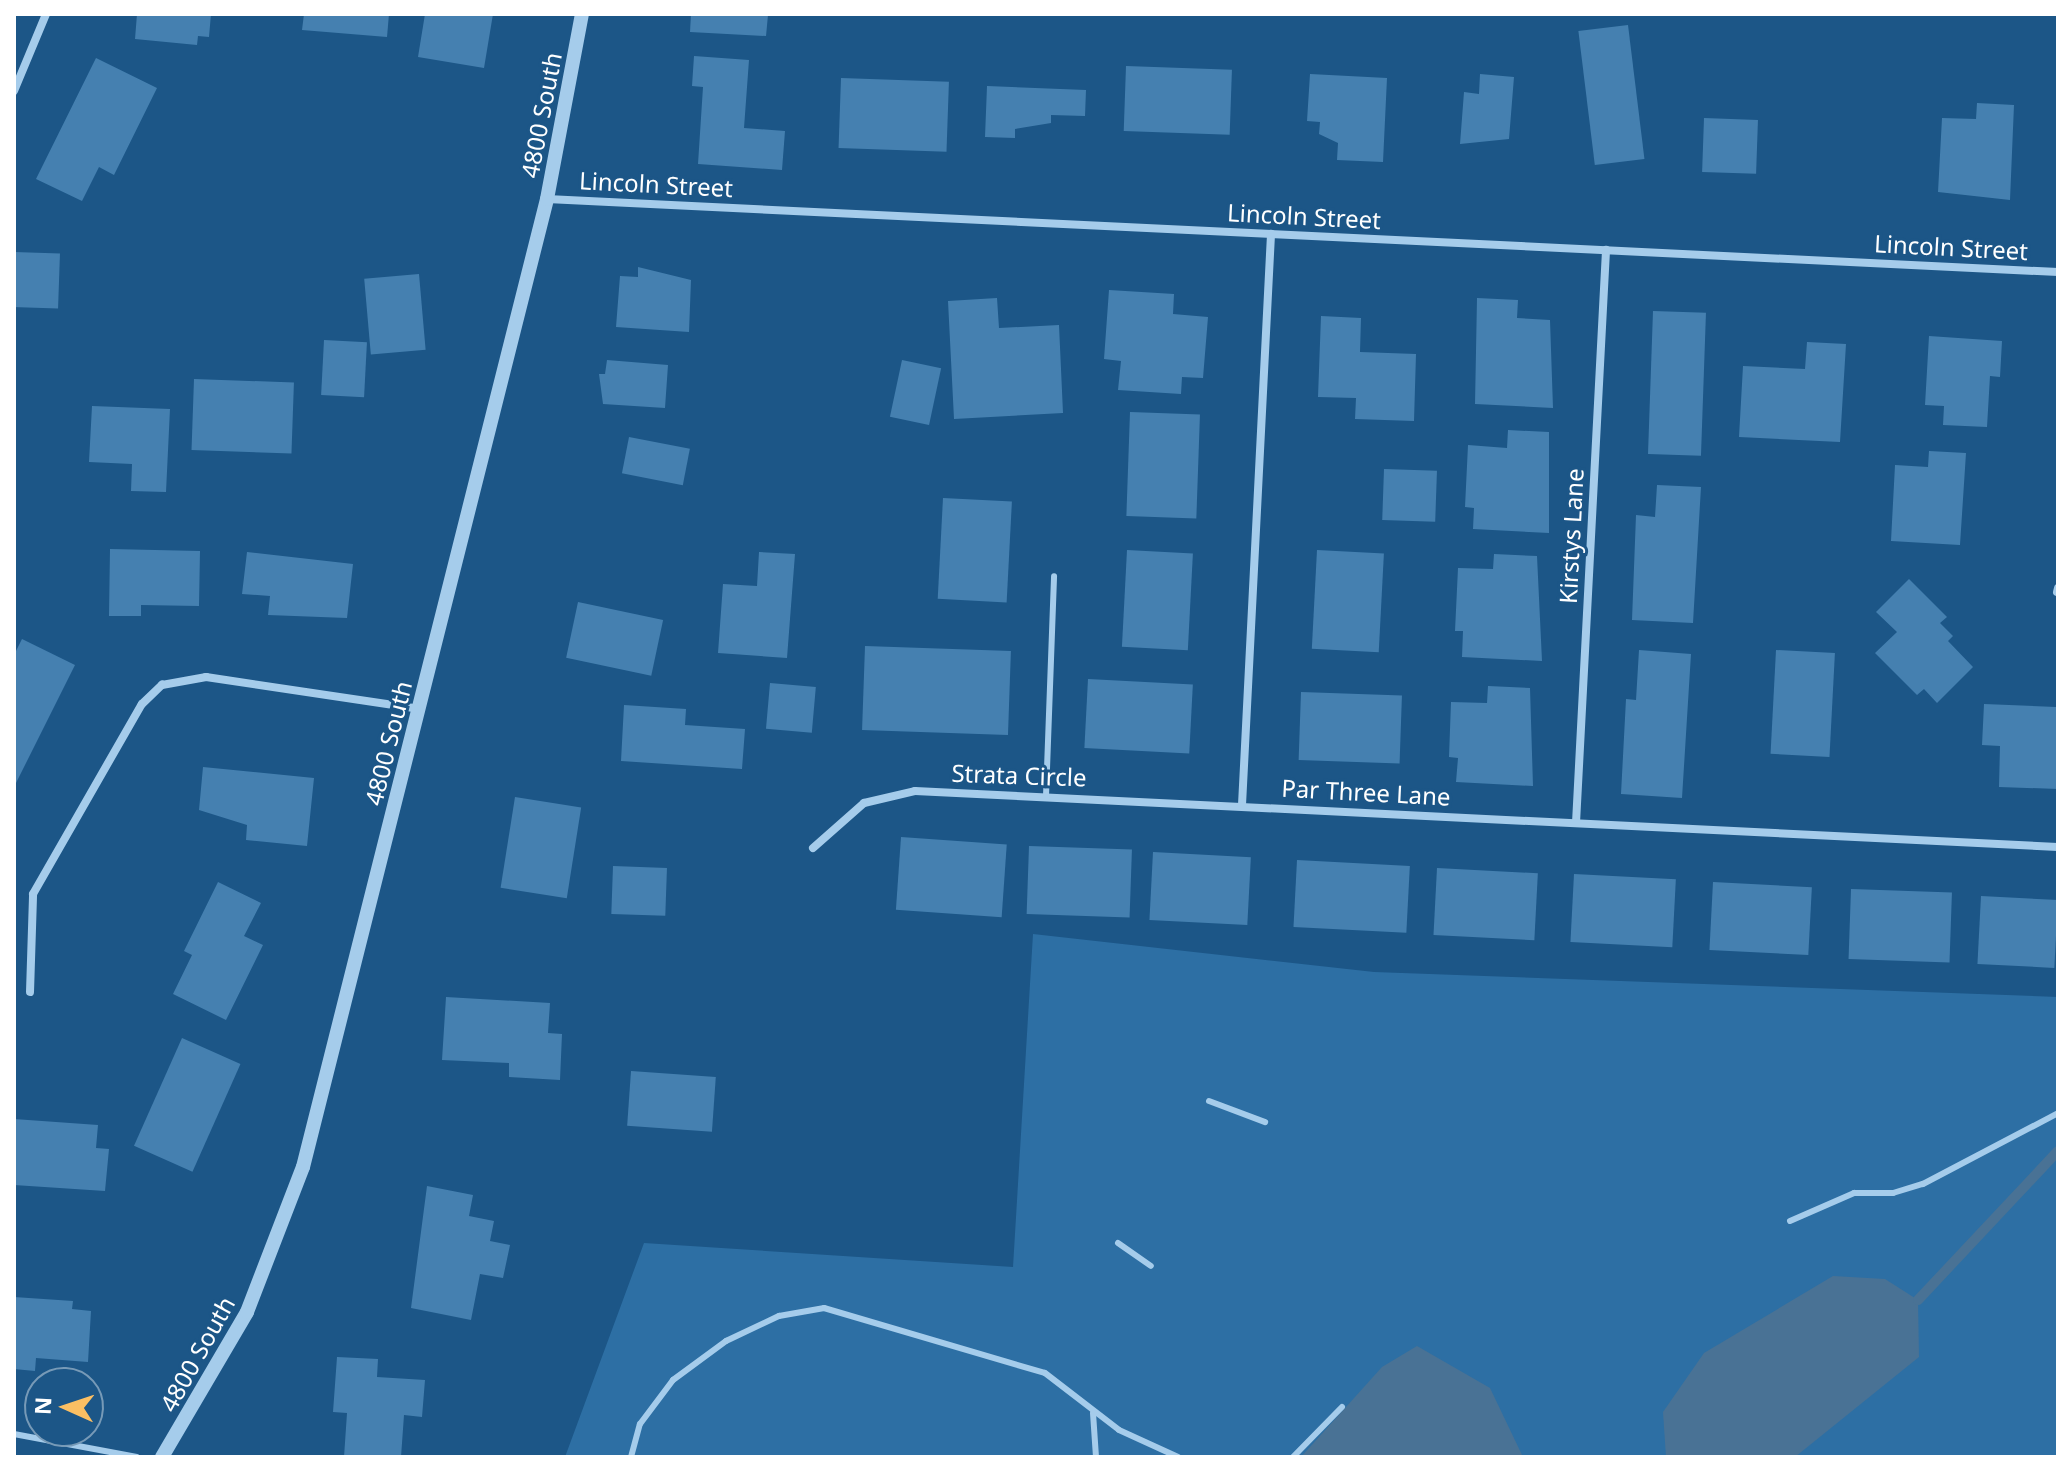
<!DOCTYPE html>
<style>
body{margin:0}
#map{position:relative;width:2072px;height:1471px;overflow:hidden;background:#1c5687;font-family:"Noto Sans",sans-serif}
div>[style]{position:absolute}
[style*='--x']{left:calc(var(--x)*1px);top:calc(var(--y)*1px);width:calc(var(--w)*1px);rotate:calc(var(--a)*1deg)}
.green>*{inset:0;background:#2d6fa4}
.water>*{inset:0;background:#497295}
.stream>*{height:10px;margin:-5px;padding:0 5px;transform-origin:5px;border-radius:5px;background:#497295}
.building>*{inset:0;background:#4580b0;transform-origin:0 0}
.service>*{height:6px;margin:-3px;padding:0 3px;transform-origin:3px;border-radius:3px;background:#a5cceb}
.minor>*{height:8px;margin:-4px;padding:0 4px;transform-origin:4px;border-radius:4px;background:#a5cceb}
.tertiary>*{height:14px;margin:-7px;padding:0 7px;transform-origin:7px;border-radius:7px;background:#a5cceb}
span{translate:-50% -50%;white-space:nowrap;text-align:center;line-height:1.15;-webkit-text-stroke:6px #1c5687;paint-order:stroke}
.street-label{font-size:24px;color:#fff}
.frame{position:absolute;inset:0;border:16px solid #fff;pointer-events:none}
.north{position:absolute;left:24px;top:1367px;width:80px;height:80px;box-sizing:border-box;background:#1c5687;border:2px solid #779ab7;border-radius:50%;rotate:273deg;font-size:22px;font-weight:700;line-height:32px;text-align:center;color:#fff}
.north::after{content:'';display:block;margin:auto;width:28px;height:36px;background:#fbbf63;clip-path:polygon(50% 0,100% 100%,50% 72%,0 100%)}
</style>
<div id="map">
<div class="green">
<i style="clip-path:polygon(1033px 934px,1374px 972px,2058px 997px,2058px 1457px,565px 1457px,644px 1243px,1013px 1267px)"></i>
</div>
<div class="water">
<i style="clip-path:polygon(1833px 1276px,1885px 1279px,1918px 1300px,1919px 1357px,1795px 1457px,1666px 1457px,1663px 1412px,1704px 1353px)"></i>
<i style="clip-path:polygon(1417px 1346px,1490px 1388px,1523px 1457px,1301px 1457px,1382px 1367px)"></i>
</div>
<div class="stream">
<i style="--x:1918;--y:1300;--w:204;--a:-46.8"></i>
</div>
<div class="building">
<i style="clip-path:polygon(137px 14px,211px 14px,209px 37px,198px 36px,197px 45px,135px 39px)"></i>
<i style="clip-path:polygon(304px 14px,389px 14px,387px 37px,302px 30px)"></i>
<i style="clip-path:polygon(425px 14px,493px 14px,484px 68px,418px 57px)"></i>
<i style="clip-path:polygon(691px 14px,768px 15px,766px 36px,690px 32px)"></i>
<i style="left:1628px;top:25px;width:135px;height:50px;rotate:83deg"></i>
<i style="clip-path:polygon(694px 56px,749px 60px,744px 128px,785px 131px,782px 170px,698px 164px,703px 87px,692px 86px)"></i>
<i style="clip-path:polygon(96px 58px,157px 88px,114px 175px,99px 167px,82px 201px,36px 179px)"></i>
<i style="left:1126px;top:66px;width:106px;height:65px;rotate:2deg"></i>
<i style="clip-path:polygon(1310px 74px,1387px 78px,1383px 162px,1337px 160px,1338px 143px,1319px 134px,1320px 122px,1307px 121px)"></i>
<i style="clip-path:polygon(1480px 74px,1514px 77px,1509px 139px,1460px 144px,1464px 92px,1479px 94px)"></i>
<i style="left:841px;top:78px;width:108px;height:70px;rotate:2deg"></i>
<i style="clip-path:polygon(987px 86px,1086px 90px,1085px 116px,1051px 115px,1051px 123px,1015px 129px,1015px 138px,985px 137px)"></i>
<i style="clip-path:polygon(1977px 103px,2014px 105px,2010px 200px,1938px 192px,1942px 118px,1976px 119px)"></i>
<i style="left:1704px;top:118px;width:54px;height:54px;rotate:2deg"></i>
<i style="left:14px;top:252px;width:46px;height:55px;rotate:2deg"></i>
<i style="clip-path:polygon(638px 267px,691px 280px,689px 332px,616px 327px,620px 276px,638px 277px)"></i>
<i style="left:419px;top:274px;width:76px;height:55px;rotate:85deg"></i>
<i style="clip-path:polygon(1109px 290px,1174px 294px,1173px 314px,1208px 317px,1203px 378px,1182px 377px,1181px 394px,1118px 390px,1121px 361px,1104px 359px)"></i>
<i style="clip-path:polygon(997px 298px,999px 328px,1059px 325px,1063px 413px,954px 419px,948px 301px)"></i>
<i style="clip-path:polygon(1477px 298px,1518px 300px,1517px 318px,1550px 320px,1553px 408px,1475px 404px)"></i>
<i style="left:1653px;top:311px;width:53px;height:143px;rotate:2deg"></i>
<i style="clip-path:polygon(1321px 316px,1361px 318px,1360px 352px,1416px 354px,1414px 421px,1355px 419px,1356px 398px,1318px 397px)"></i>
<i style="clip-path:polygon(1929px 336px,2002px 341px,2000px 377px,1990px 376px,1987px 427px,1943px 425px,1944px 406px,1925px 405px)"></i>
<i style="left:324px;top:340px;width:43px;height:55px;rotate:3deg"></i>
<i style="clip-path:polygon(1807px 342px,1846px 344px,1840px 442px,1739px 437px,1743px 366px,1805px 369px)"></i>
<i style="clip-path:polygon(607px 360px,668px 365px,665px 408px,603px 404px,599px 374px,605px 374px)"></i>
<i style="left:902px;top:360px;width:40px;height:58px;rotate:12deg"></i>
<i style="left:194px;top:379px;width:100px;height:71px;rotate:2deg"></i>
<i style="clip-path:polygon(92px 406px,170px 409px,166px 492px,131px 491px,132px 464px,89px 462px)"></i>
<i style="left:1130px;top:412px;width:70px;height:104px;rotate:2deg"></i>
<i style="clip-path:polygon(1508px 430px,1549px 432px,1549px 533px,1473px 529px,1474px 508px,1465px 507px,1468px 445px,1507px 448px)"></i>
<i style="left:629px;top:437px;width:62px;height:37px;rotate:11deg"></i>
<i style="clip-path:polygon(1929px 451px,1966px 453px,1960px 545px,1891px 541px,1895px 465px,1928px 467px)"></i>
<i style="left:1384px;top:469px;width:53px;height:51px;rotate:2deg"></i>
<i style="clip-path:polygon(1657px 485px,1701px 487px,1693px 623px,1632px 620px,1636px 515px,1655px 517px)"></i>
<i style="left:943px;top:498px;width:69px;height:101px;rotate:3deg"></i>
<i style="clip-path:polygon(110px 549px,200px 551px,199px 606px,141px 605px,141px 616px,109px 616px)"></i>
<i style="left:1127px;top:550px;width:66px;height:97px;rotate:3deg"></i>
<i style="left:1317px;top:550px;width:67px;height:99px;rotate:3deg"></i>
<i style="clip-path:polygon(247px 552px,353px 564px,347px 618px,268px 615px,270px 596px,242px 594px)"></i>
<i style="clip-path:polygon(759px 552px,795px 554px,787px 658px,718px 653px,723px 584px,757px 586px)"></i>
<i style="clip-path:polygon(1494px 554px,1537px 556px,1542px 661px,1462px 657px,1463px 631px,1455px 631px,1458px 568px,1493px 569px)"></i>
<i style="clip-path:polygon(1909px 579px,1947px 617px,1940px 623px,1953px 636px,1948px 641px,1973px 667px,1937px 703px,1924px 689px,1917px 695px,1875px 653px,1897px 632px,1876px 612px)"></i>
<i style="left:578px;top:602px;width:87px;height:57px;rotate:12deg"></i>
<i style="clip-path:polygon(22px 639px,75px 665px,14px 787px,14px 655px)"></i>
<i style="left:865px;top:646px;width:146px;height:84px;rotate:2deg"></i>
<i style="clip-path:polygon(1639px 650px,1691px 654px,1682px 798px,1621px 794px,1626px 699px,1636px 700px)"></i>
<i style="left:1776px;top:650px;width:59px;height:104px;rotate:3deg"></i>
<i style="left:1088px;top:679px;width:105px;height:69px;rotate:3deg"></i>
<i style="left:770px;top:683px;width:46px;height:46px;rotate:5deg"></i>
<i style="clip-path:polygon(1488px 686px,1530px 688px,1533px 786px,1456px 782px,1458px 758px,1449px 757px,1451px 702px,1487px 703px)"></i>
<i style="left:1301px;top:692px;width:101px;height:68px;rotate:2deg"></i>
<i style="clip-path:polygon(1984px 704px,2056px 707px,2058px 789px,1999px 787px,2000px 746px,1982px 745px)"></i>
<i style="clip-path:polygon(624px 705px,686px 709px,685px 725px,745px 729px,742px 769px,621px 761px)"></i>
<i style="clip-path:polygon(203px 767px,314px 778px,307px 846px,246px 840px,247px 825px,199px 810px)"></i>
<i style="left:515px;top:797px;width:67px;height:92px;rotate:9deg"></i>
<i style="left:901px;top:837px;width:106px;height:73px;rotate:4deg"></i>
<i style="left:1029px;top:846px;width:103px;height:68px;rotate:2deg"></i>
<i style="left:1153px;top:852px;width:98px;height:68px;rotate:3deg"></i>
<i style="left:1297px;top:860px;width:113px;height:67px;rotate:3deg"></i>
<i style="left:613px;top:866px;width:54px;height:48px;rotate:2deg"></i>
<i style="left:1437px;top:868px;width:101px;height:67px;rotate:3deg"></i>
<i style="left:1574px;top:874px;width:102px;height:68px;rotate:3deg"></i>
<i style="clip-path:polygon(218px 882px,261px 903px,244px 936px,263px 945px,226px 1020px,173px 994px,192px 955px,184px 951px)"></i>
<i style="left:1713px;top:882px;width:99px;height:68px;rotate:3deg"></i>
<i style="left:1851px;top:889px;width:101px;height:70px;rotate:2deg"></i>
<i style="left:1981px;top:896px;width:77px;height:68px;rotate:3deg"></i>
<i style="clip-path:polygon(446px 997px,550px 1003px,548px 1033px,562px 1034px,560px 1080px,509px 1077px,509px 1063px,442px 1060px)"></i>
<i style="left:182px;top:1038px;width:64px;height:118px;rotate:24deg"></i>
<i style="left:631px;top:1071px;width:85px;height:55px;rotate:4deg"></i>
<i style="clip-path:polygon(14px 1119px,98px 1125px,96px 1148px,109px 1149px,105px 1191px,14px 1185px)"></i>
<i style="clip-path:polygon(427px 1186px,473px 1195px,469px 1216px,494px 1221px,490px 1241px,510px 1245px,503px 1278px,480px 1274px,471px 1320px,411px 1308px)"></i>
<i style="clip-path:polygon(14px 1297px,73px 1301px,72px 1309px,91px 1311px,88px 1362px,36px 1358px,35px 1371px,14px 1369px)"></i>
<i style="clip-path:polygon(337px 1357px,378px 1359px,377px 1377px,425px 1380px,422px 1417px,404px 1415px,401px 1457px,344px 1457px,347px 1413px,333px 1412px)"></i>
</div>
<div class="service">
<i style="--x:1046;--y:796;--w:220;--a:-87.9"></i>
<i style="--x:1209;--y:1101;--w:60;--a:20.6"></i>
<i style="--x:1790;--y:1221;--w:70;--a:-23.6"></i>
<i style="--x:1854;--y:1193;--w:39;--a:0"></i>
<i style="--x:1893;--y:1193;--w:31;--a:-17"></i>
<i style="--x:1923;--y:1184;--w:153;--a:-27.7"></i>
<i style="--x:1118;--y:1243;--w:40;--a:34.9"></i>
<i style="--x:1093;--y:1413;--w:44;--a:86.1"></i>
<i style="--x:14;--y:1434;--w:125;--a:10.6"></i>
<i style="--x:631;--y:1457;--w:34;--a:-75"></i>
<i style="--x:640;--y:1424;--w:55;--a:-53.1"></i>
<i style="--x:673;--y:1380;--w:66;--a:-36.3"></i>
<i style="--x:726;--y:1341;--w:59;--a:-25.3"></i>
<i style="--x:779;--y:1316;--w:46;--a:-10.1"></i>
<i style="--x:824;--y:1308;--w:230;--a:16.4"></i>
<i style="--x:1045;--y:1373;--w:93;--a:37.6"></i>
<i style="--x:1119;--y:1430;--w:65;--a:24.6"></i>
<i style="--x:1293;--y:1457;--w:70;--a:-45.6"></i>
</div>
<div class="minor">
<i style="--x:14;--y:91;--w:83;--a:-67.4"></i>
<i style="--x:547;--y:199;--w:1513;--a:2.77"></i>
<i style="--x:2057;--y:592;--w:4;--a:-76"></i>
<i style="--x:1242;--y:805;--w:572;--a:-87.09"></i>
<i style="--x:1576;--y:823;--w:574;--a:-87"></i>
<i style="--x:813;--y:848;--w:68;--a:-41.4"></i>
<i style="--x:864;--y:803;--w:52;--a:-13.2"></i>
<i style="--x:915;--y:791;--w:1144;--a:2.8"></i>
<i style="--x:30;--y:992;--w:98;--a:-88.2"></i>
<i style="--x:33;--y:894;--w:219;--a:-60.2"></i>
<i style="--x:142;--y:704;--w:28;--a:-44"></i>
<i style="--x:162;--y:685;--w:45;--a:-10.3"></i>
<i style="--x:206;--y:677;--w:215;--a:8.5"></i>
</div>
<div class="tertiary">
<i style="--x:162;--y:1457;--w:168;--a:-59.6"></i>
<i style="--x:247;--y:1312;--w:155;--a:-68.9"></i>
<i style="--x:303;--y:1167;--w:998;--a:-75.85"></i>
<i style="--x:547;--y:199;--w:188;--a:-79.3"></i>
</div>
<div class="street-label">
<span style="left:541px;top:115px;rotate:-79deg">4800 South</span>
<span style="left:656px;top:184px;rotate:3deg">Lincoln Street</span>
<span style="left:1304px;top:216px;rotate:3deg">Lincoln Street</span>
<span style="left:1951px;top:247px;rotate:3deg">Lincoln Street</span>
<span style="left:1571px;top:536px;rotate:-87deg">Kirstys Lane</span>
<span style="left:388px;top:743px;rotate:-76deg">4800 South</span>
<span style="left:1019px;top:775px;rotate:2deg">Strata Circle</span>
<span style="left:1366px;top:792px;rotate:3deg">Par Three Lane</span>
<span style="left:197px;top:1354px;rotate:-61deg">4800 South</span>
</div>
<div class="frame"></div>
<div class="north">N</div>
</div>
